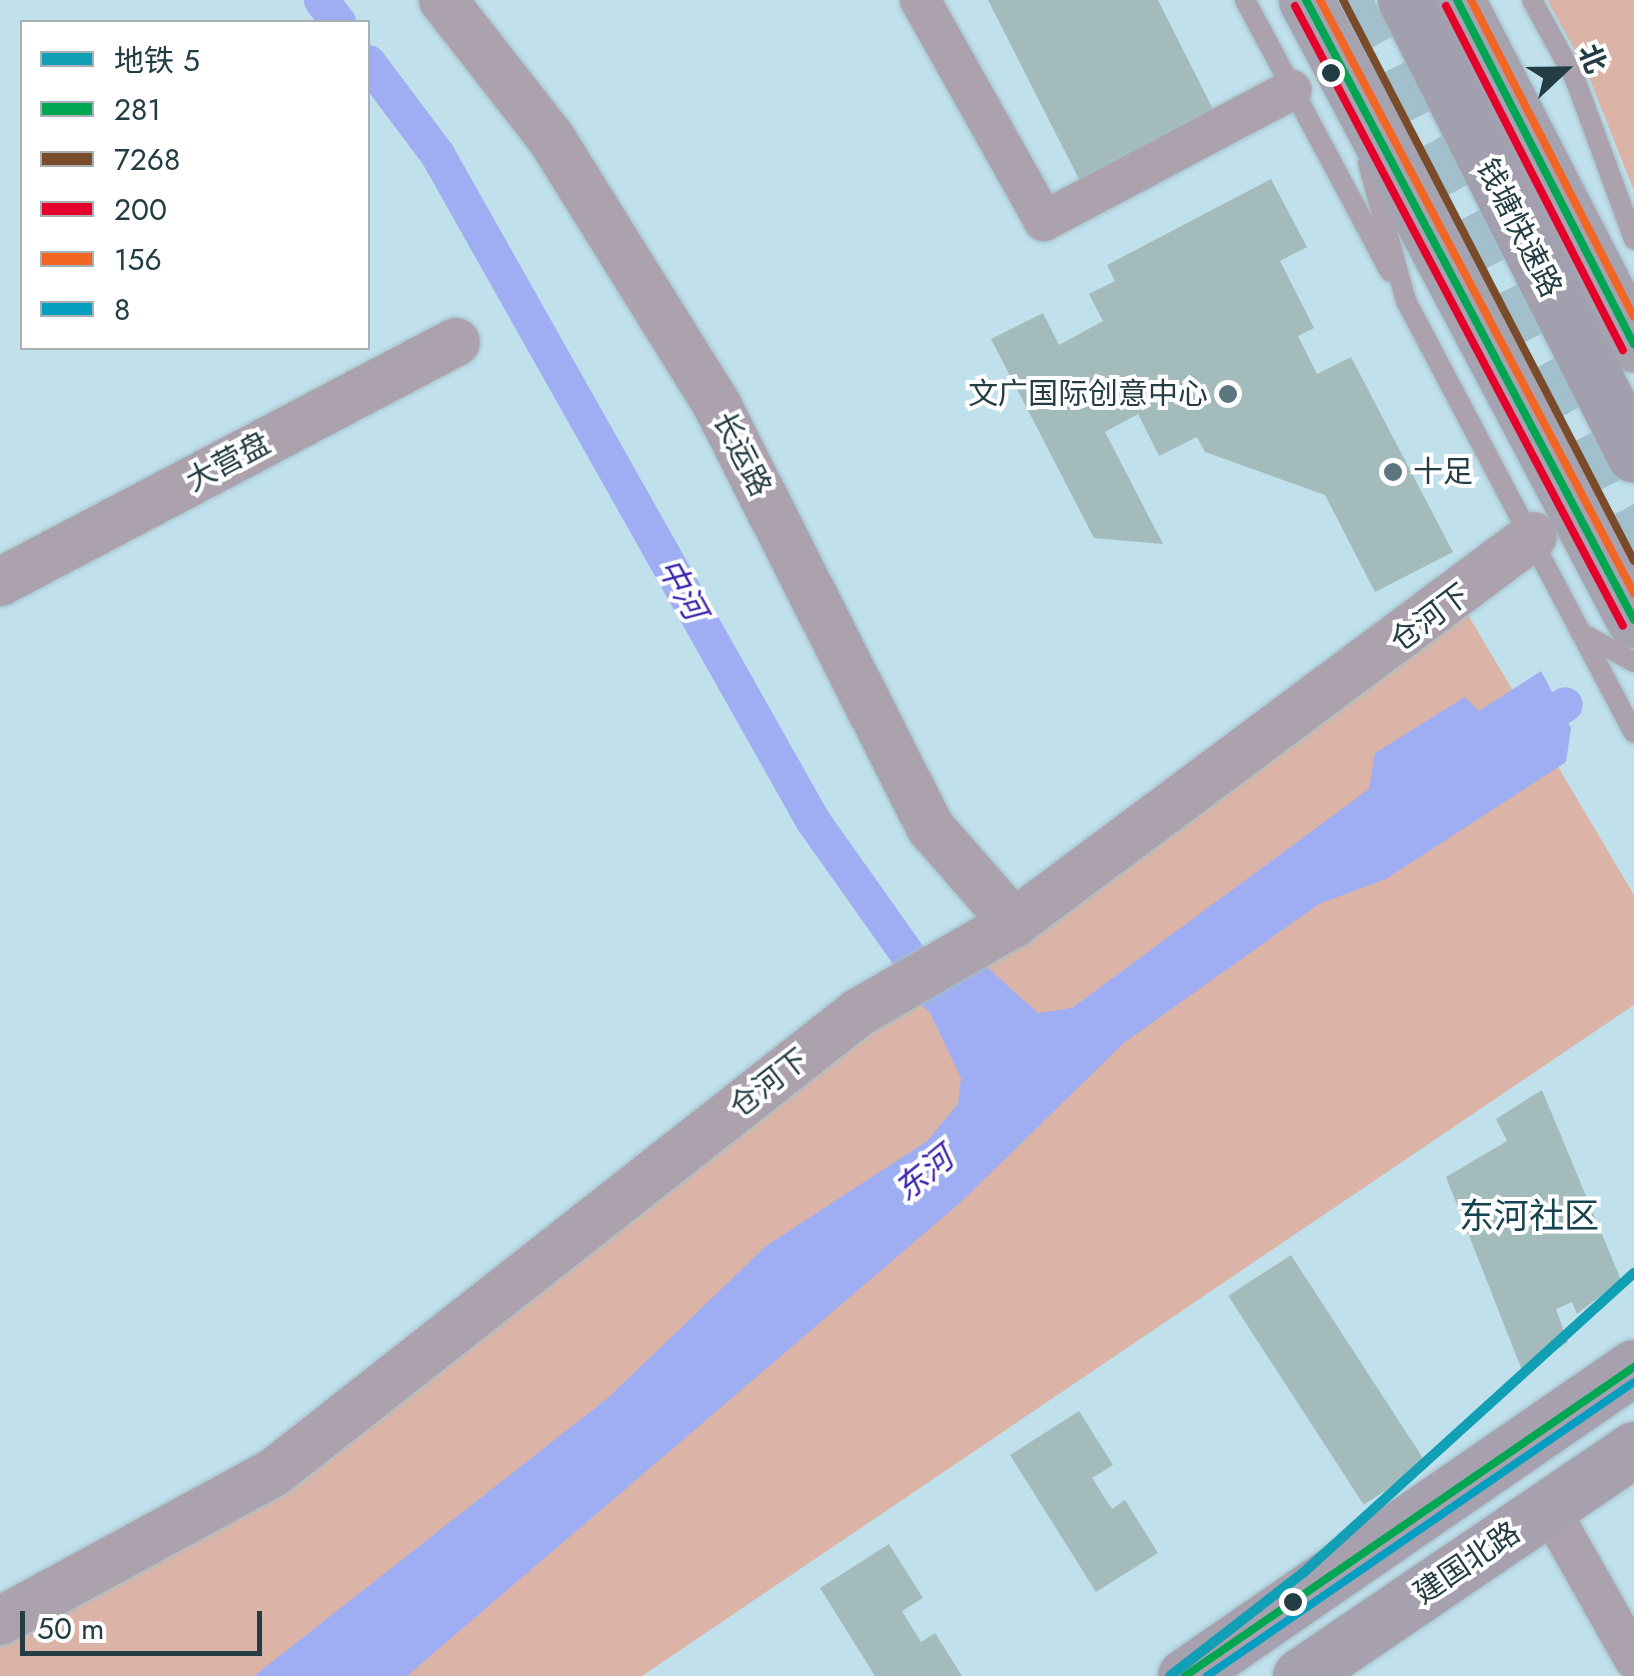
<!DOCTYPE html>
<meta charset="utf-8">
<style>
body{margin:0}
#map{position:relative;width:1634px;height:1676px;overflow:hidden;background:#c0e1ec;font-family:Jost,"Noto Sans SC",sans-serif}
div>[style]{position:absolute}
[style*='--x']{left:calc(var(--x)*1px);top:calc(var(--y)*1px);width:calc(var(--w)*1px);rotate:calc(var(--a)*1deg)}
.green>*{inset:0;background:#dcb4a7}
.water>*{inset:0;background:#9fadf2}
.canal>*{height:35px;margin:-17.5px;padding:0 17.5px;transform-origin:17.5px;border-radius:17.5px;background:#9fadf2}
.building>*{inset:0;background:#a3bcbb;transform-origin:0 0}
.trunk-tunnel>*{height:55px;margin-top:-27.5px;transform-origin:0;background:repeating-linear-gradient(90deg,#a1c0cb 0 55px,transparent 0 83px)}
.roads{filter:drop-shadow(0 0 2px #a4bfc7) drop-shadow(0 0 2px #a4bfc7)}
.service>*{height:20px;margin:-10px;padding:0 10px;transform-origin:10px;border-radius:10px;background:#aca2ae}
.minor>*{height:40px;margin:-20px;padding:0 20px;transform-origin:20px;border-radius:20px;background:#aca2ae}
.tertiary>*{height:48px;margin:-24px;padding:0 24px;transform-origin:24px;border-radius:24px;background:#aca2ae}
.secondary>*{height:55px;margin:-27.5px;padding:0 27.5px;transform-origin:27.5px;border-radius:27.5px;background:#a6a0af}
.primary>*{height:55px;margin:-27.5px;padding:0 27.5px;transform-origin:27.5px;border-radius:27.5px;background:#a6a3b1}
.trunk>*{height:55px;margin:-27.5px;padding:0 27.5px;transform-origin:27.5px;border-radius:27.5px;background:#a29fae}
.bus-1>*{height:8px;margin:-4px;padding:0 4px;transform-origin:4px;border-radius:4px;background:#00a651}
.bus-2>*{height:8px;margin:-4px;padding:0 4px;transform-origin:4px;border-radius:4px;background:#7a4b2a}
.bus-3>*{height:8px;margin:-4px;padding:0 4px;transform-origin:4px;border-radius:4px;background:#e4002b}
.bus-4>*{height:8px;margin:-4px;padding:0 4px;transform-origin:4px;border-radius:4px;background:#f26522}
.bus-5>*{height:8px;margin:-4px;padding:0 4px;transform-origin:4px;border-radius:4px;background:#049ec0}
.metro-1>*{height:10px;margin:-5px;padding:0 5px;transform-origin:5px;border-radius:5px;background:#109fb4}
.dots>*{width:28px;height:28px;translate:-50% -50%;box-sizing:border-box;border:5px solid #fff;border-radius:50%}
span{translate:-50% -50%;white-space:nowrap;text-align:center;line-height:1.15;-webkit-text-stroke:8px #fff;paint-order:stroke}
.street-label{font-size:30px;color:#243d45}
.poi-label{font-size:30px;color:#243d45}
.right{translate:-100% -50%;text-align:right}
.left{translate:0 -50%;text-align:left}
.water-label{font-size:32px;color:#3a24ac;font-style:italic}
.quarter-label{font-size:35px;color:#154350}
.legend{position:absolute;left:20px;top:20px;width:350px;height:330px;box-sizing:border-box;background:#fff;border:2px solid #a7b1b5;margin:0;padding:12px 18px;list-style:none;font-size:30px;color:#243d45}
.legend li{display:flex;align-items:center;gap:20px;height:50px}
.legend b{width:50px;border:2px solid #a7b1b5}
.north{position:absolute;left:1514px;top:20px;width:100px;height:100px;-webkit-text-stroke:8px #fff;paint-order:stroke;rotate:68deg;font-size:28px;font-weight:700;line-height:40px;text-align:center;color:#243d45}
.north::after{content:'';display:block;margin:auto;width:35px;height:45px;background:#243d45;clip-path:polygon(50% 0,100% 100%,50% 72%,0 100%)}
.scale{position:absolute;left:20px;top:1611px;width:242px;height:45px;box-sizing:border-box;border:5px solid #243d45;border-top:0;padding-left:12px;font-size:30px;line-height:35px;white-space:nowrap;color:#243d45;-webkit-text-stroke:8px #fff;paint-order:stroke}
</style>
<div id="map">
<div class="green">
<i style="clip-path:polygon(1547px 0,1634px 0,1634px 191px,1587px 72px)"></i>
<i style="clip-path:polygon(1458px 598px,1634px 895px,1634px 1005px,642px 1676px,0 1676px,0 1621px,273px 1473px)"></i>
</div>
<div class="water">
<i style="clip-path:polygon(1541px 671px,1571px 728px,1566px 762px,1386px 879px,1319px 904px,1125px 1042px,961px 1202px,407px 1676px,254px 1676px,609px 1397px,766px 1246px,927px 1141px,958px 1104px,961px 1078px,920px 992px,977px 958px,1038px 1013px,1072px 1008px,1369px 789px,1375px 753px,1465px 697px,1479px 711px)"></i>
</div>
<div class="canal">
<i style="--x:321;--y:0;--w:28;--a:52"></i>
<i style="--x:368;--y:62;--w:115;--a:53.1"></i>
<i style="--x:437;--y:154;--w:766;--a:60.59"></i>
<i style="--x:813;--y:821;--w:213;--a:54.7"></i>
<i style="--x:1519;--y:733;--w:54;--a:-32.2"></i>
</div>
<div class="building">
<i style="clip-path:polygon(988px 0,1158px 0,1221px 125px,1086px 193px)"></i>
<i style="clip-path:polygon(1271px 179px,1307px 247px,1280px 261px,1314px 328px,1298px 336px,1317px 374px,1351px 357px,1453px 552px,1375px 592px,1325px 495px,1205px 452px,1197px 437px,1159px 456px,1138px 414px,1105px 432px,1163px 544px,1094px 538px,991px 339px,1043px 313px,1059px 345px,1103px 321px,1089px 294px,1115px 281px,1107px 265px)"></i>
<i style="clip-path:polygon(1542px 1090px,1621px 1280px,1577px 1314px,1572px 1302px,1556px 1309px,1568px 1342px,1523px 1373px,1446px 1177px,1507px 1141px,1496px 1119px)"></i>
<i style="left:1291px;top:1255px;width:249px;height:75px;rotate:57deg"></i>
<i style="clip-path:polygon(1079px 1411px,1113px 1465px,1092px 1478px,1112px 1509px,1125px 1500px,1158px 1553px,1096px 1592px,1010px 1455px)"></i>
<i style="clip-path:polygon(889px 1544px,923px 1598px,902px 1611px,921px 1642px,935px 1633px,962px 1676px,875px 1676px,820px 1588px)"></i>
</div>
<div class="trunk-tunnel">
<i style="--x:1343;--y:0;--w:632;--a:62.58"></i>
</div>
<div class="roads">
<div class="service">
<i style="--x:1245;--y:0;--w:308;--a:61.9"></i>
<i style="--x:1532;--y:0;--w:90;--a:61.4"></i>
<i style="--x:1575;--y:79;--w:171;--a:69.8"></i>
<i style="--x:1368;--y:163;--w:143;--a:74.6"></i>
<i style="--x:1406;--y:301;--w:488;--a:62.2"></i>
<i style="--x:1585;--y:635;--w:56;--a:28.9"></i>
</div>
<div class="minor">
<i style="--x:920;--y:0;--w:253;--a:60.7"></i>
<i style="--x:1044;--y:221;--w:280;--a:-27.9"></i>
<i style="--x:1549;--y:1508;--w:173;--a:60.6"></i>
</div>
<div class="tertiary">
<i style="--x:443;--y:0;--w:175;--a:52"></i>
<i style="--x:551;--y:138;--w:314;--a:58.1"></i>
<i style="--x:717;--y:405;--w:473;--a:63.2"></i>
<i style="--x:930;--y:827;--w:128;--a:48.8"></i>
<i style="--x:0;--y:582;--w:515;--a:-27.76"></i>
<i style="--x:0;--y:1621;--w:311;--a:-28.5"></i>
<i style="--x:273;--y:1473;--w:746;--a:-38.19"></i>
<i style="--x:859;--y:1012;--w:179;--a:-29.9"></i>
<i style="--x:1014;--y:923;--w:647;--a:-36.71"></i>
</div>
<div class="secondary">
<i style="--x:1185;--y:1676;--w:545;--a:-34.54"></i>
<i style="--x:1300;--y:1676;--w:404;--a:-34.2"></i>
</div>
<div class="primary">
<i style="--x:1306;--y:0;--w:701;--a:62.12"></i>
<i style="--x:1457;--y:0;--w:387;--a:62.8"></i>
</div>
<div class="trunk">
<i style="--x:1405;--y:0;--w:509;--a:63.28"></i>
</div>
</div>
<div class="bus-1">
<i style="--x:1306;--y:0;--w:701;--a:62.12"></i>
<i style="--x:1457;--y:0;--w:387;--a:62.8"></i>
<i style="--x:1185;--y:1676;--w:545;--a:-34.54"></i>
</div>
<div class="bus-2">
<i style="--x:1343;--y:0;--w:632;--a:62.58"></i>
</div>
<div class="bus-3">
<i style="--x:1295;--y:6;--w:701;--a:62.12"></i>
<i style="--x:1446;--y:6;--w:387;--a:62.8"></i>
</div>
<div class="bus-4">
<i style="--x:1320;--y:0;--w:671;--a:62.1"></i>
<i style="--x:1471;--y:0;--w:356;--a:62.8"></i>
</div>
<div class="bus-5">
<i style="--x:1207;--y:1676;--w:518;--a:-34.55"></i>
</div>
<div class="metro-1">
<i style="--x:1170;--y:1676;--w:168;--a:-37.8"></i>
<i style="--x:1303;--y:1573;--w:447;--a:-42.2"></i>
</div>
<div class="dots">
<i style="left:1331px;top:73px;background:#243d45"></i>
<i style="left:1228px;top:394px;background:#5b767f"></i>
<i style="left:1393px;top:472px;background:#5b767f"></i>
<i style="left:1293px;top:1602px;background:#243d45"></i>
</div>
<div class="street-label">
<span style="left:1519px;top:228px;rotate:63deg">钱塘快速路</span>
<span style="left:742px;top:454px;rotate:63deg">长运路</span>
<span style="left:228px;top:462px;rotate:-28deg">大营盘</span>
<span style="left:1430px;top:618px;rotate:-37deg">仓河下</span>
<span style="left:769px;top:1083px;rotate:-38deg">仓河下</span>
<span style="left:1467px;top:1563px;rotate:-34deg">建国北路</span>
</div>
<div class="poi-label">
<span class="right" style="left:1208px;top:394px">文广国际创意中心</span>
<span class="left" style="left:1413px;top:472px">十足</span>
</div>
<div class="water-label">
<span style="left:682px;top:589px;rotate:61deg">中河</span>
<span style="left:924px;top:1174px;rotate:-39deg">东河</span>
</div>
<div class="quarter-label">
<span style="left:1529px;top:1216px">东河社区</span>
</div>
<ul class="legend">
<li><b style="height:12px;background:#109fb4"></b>地铁 5</li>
<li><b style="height:12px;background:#00a651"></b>281</li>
<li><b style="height:12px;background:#7a4b2a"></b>7268</li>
<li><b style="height:12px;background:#e4002b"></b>200</li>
<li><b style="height:12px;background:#f26522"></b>156</li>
<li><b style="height:12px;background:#049ec0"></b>8</li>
</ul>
<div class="north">北</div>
<div class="scale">50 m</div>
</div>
